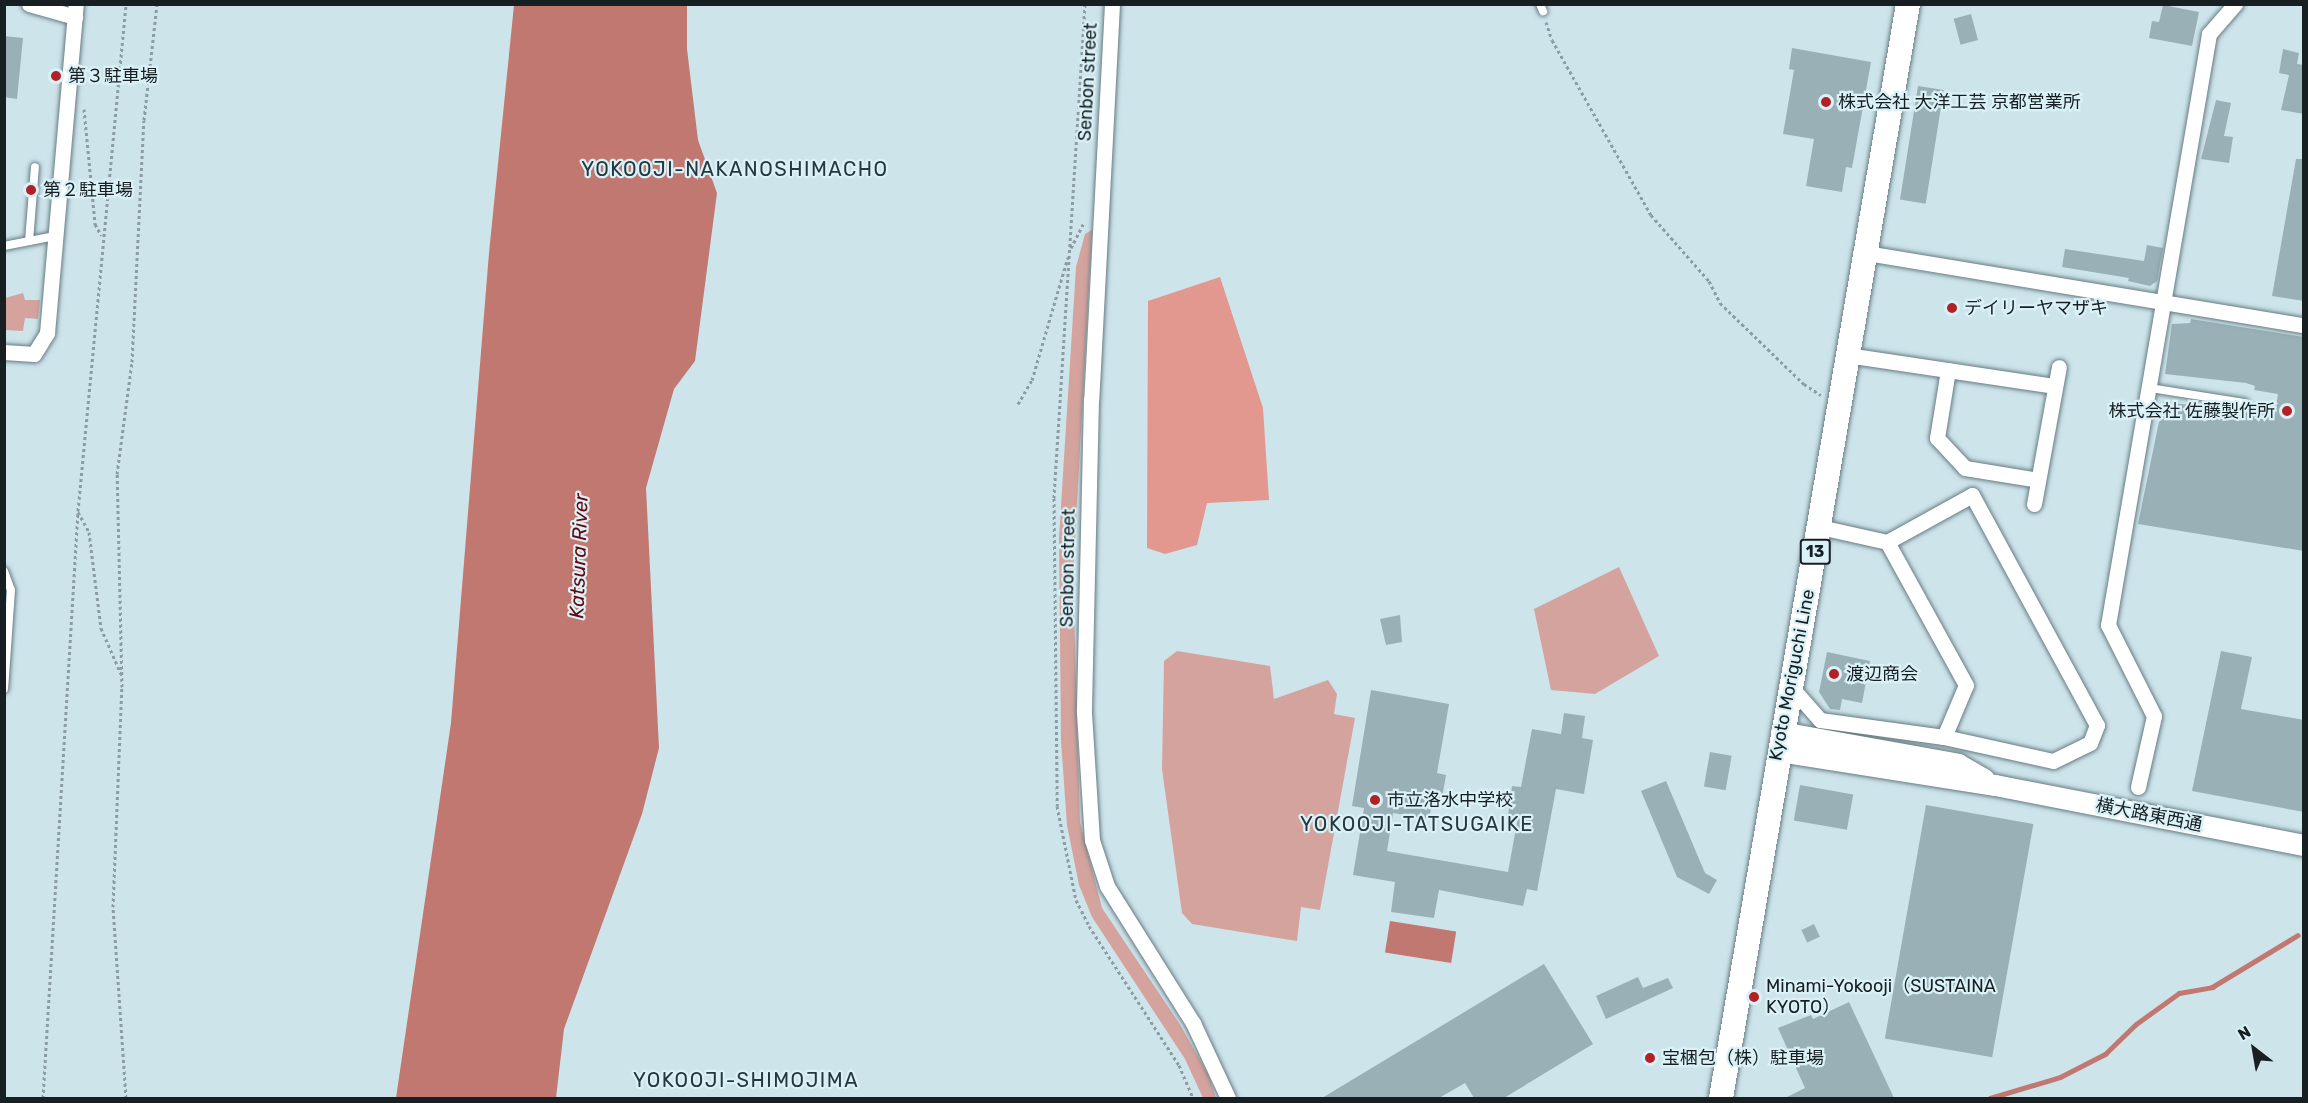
<!DOCTYPE html>
<meta charset="utf-8">
<style>
body{margin:0}
#map{position:relative;width:2308px;height:1103px;overflow:hidden;background:#cde4eb;font-family:Rubik,"Noto Sans JP",sans-serif}
div>[style]{position:absolute}
[style*='--x']{left:calc(var(--x)*1px);top:calc(var(--y)*1px);width:calc(var(--w)*1px);rotate:calc(var(--a)*1deg)}
.green>*{inset:0;background:#d5a39d}
.forest>*{inset:0;background:#e2978f}
.water>*{inset:0;background:#c17871;transform-origin:0 0}
.stream>*{height:5px;margin:-2.5px;padding:0 2.5px;transform-origin:2.5px;border-radius:2.5px;background:#c17871}
.building>*{inset:0;background:#9ab0b7;transform-origin:0 0}
.path>*{height:3px;margin-top:-1.5px;transform-origin:0;background:repeating-linear-gradient(90deg,#8b9da2 0 3px,transparent 0 6px)}
.roads{filter:drop-shadow(0 0 2px #677c83) drop-shadow(0 0 2px #677c83)}
.lane>*{height:8px;margin:-4px;padding:0 4px;transform-origin:4px;border-radius:4px;background:#fff}
.street>*{height:15px;margin:-7.5px;padding:0 7.5px;transform-origin:7.5px;border-radius:7.5px;background:#fff}
.secondary>*{height:21px;margin:-10.5px;padding:0 10.5px;transform-origin:10.5px;border-radius:10.5px;background:#fff}
.primary>*{height:24px;margin:-12px;padding:0 12px;transform-origin:12px;border-radius:12px;background:#fff}
.dots>*{width:16px;height:16px;translate:-50% -50%;box-sizing:border-box;border:3px solid #daf1f8;border-radius:50%}
span{translate:-50% -50%;white-space:nowrap;text-align:center;line-height:1.15;-webkit-text-stroke:4.5px #daf1f8;paint-order:stroke}
.shield-label span{padding:2px 4px;background:#daf1f8;border:2px solid;border-radius:4px;-webkit-text-stroke-width:0}
.shield-label{font-size:16px;color:#171f22;font-weight:700}
.poi-label{font-size:18px;color:#171f22}
.left{translate:0 -50%;text-align:left}
.right{translate:-100% -50%;text-align:right}
.street-label{font-size:18px;color:#171f22}
.neighbourhood-label{font-size:20px;color:#25383e;letter-spacing:1.5px}
.water-label{font-size:20px;color:#63080d;font-style:italic}
.frame{position:absolute;inset:0;border:6px solid #171f22;pointer-events:none}
.north{position:absolute;left:2224px;top:1019px;width:60px;height:60px;-webkit-text-stroke:4px #daf1f8;paint-order:stroke;rotate:329deg;font-size:16px;font-weight:700;line-height:24px;text-align:center;color:#171f22}
.north::after{content:'';display:block;margin:auto;width:21px;height:27px;background:#171f22;clip-path:polygon(50% 0,100% 100%,50% 72%,0 100%)}
</style>
<div id="map">
<div class="green">
<i style="clip-path:polygon(1092px 230px,1073px 577px,1080px 822px,1102px 908px,1179px 1023px,1208px 1074px,1216px 1098px,1203px 1098px,1185px 1059px,1092px 917px,1079px 885px,1067px 825px,1061px 741px,1059px 538px,1076px 267px,1085px 234px)"></i>
<i style="clip-path:polygon(23px 293px,25px 300px,40px 300px,38px 319px,25px 318px,23px 331px,5px 330px,5px 298px)"></i>
<i style="clip-path:polygon(1619px 567px,1659px 656px,1595px 694px,1551px 690px,1534px 609px)"></i>
<i style="clip-path:polygon(1177px 651px,1270px 666px,1274px 699px,1328px 680px,1337px 694px,1334px 714px,1355px 718px,1320px 910px,1301px 907px,1297px 941px,1192px 924px,1182px 913px,1162px 769px,1164px 661px)"></i>
</div>
<div class="forest">
<i style="clip-path:polygon(1220px 277px,1263px 408px,1269px 500px,1207px 503px,1197px 545px,1165px 554px,1147px 548px,1148px 301px)"></i>
</div>
<div class="water">
<i style="clip-path:polygon(514px 5px,687px 5px,687px 49px,698px 140px,717px 193px,695px 361px,674px 389px,646px 488px,659px 748px,642px 814px,564px 1029px,556px 1098px,396px 1098px,451px 723px,489px 253px)"></i>
<i style="left:1390px;top:921px;width:67px;height:32px;rotate:9deg"></i>
</div>
<div class="stream">
<i style="--x:1990;--y:1098;--w:73;--a:-16.7"></i>
<i style="--x:2060;--y:1077;--w:51;--a:-27.1"></i>
<i style="--x:2105;--y:1054;--w:43;--a:-44.1"></i>
<i style="--x:2136;--y:1024;--w:53;--a:-35.8"></i>
<i style="--x:2179;--y:993;--w:34;--a:-10"></i>
<i style="--x:2212;--y:987;--w:100;--a:-31.2"></i>
</div>
<div class="building">
<i style="clip-path:polygon(2163px 5px,2199px 12px,2192px 46px,2149px 38px,2152px 21px,2159px 22px)"></i>
<i style="left:1971px;top:14px;width:27px;height:18px;rotate:75deg"></i>
<i style="clip-path:polygon(4px 36px,23px 38px,17px 99px,4px 97px)"></i>
<i style="clip-path:polygon(1792px 48px,1871px 62px,1852px 168px,1846px 167px,1842px 192px,1806px 186px,1814px 139px,1783px 134px,1794px 70px,1789px 69px)"></i>
<i style="clip-path:polygon(2283px 49px,2299px 53px,2297px 64px,2304px 65px,2304px 114px,2281px 110px,2289px 75px,2279px 73px)"></i>
<i style="left:1918px;top:86px;width:26px;height:115px;rotate:9deg"></i>
<i style="clip-path:polygon(2216px 100px,2231px 103px,2224px 136px,2233px 137px,2229px 163px,2201px 159px)"></i>
<i style="clip-path:polygon(2296px 159px,2304px 159px,2304px 301px,2272px 296px)"></i>
<i style="clip-path:polygon(2147px 245px,2163px 248px,2157px 281px,2150px 286px,2128px 281px,2129px 278px,2062px 267px,2065px 249px,2144px 261px)"></i>
<i style="clip-path:polygon(2191px 319px,2304px 337px,2304px 551px,2138px 524px,2163px 402px,2275px 414px,2278px 394px,2254px 390px,2255px 386px,2246px 383px,2165px 374px,2172px 324px,2190px 323px)"></i>
<i style="clip-path:polygon(1400px 615px,1402px 642px,1386px 645px,1380px 619px)"></i>
<i style="clip-path:polygon(2221px 651px,2252px 657px,2241px 709px,2304px 720px,2304px 812px,2192px 791px)"></i>
<i style="clip-path:polygon(1827px 652px,1870px 661px,1862px 703px,1842px 699px,1840px 710px,1830px 709px,1819px 692px)"></i>
<i style="clip-path:polygon(1371px 690px,1449px 704px,1437px 773px,1446px 775px,1441px 804px,1432px 803px,1429px 819px,1393px 813px,1387px 851px,1508px 872px,1518px 817px,1508px 816px,1512px 786px,1521px 787px,1532px 729px,1561px 734px,1564px 713px,1585px 716px,1582px 738px,1593px 740px,1584px 794px,1556px 789px,1537px 891px,1527px 889px,1523px 906px,1439px 890px,1434px 918px,1391px 912px,1395px 882px,1353px 875px,1364px 808px,1352px 806px)"></i>
<i style="left:1710px;top:752px;width:22px;height:35px;rotate:10deg"></i>
<i style="clip-path:polygon(1666px 781px,1705px 873px,1717px 880px,1709px 894px,1677px 877px,1641px 791px)"></i>
<i style="left:1800px;top:785px;width:54px;height:36px;rotate:10deg"></i>
<i style="left:1926px;top:805px;width:109px;height:237px;rotate:10deg"></i>
<i style="left:1814px;top:924px;width:14px;height:14px;rotate:65deg"></i>
<i style="clip-path:polygon(1544px 964px,1593px 1044px,1504px 1098px,1474px 1098px,1465px 1083px,1439px 1098px,1322px 1098px)"></i>
<i style="clip-path:polygon(1638px 977px,1643px 988px,1668px 978px,1673px 988px,1606px 1019px,1596px 996px)"></i>
<i style="clip-path:polygon(1849px 1002px,1894px 1098px,1785px 1098px,1805px 1088px,1778px 1028px,1811px 1015px,1813px 1019px)"></i>
</div>
<div class="path">
<i style="--x:1085;--y:4;--w:495;--a:93.6"></i>
<i style="--x:1054;--y:498;--w:308;--a:89.4"></i>
<i style="--x:1057;--y:806;--w:96;--a:78.6"></i>
<i style="--x:1076;--y:900;--w:29;--a:63"></i>
<i style="--x:1089;--y:926;--w:166;--a:57.1"></i>
<i style="--x:1179;--y:1065;--w:36;--a:67"></i>
<i style="--x:1546;--y:22;--w:19;--a:72"></i>
<i style="--x:1552;--y:40;--w:201;--a:60.5"></i>
<i style="--x:1651;--y:215;--w:88;--a:48.7"></i>
<i style="--x:1709;--y:281;--w:25;--a:63"></i>
<i style="--x:1720;--y:303;--w:117;--a:44"></i>
<i style="--x:1804;--y:384;--w:20;--a:33"></i>
<i style="--x:84;--y:109;--w:116;--a:84.5"></i>
<i style="--x:95;--y:224;--w:13;--a:61"></i>
<i style="--x:1071;--y:248;--w:27;--a:-63"></i>
<i style="--x:1018;--y:404;--w:28;--a:-60"></i>
<i style="--x:1032;--y:380;--w:128;--a:-73.7"></i>
<i style="--x:78;--y:512;--w:23;--a:61"></i>
<i style="--x:89;--y:532;--w:97;--a:82.9"></i>
<i style="--x:101;--y:628;--w:50;--a:66.5"></i>
<i style="--x:43;--y:1098;--w:588;--a:-86.59"></i>
<i style="--x:78;--y:511;--w:509;--a:-84.59"></i>
<i style="--x:126;--y:1098;--w:191;--a:-93.9"></i>
<i style="--x:113;--y:907;--w:220;--a:-87.7"></i>
<i style="--x:122;--y:687;--w:213;--a:-91.3"></i>
<i style="--x:117;--y:474;--w:113;--a:-82.4"></i>
<i style="--x:132;--y:362;--w:242;--a:-87.2"></i>
<i style="--x:144;--y:120;--w:117;--a:-83.6"></i>
</div>
<div class="roads">
<div class="lane">
<i style="--x:1540;--y:4;--w:8;--a:67"></i>
<i style="--x:29;--y:241;--w:74;--a:-85.4"></i>
<i style="--x:4;--y:246;--w:52;--a:-11.1"></i>
<i style="--x:2150;--y:388;--w:96;--a:9"></i>
<i style="--x:4;--y:571;--w:20;--a:70"></i>
<i style="--x:11;--y:590;--w:99;--a:94"></i>
</div>
<div class="street">
<i style="--x:29;--y:4;--w:48;--a:15.8"></i>
<i style="--x:1112;--y:4;--w:396;--a:93"></i>
<i style="--x:1091;--y:399;--w:314;--a:91.3"></i>
<i style="--x:1084;--y:713;--w:127;--a:86.4"></i>
<i style="--x:1092;--y:840;--w:48;--a:71.9"></i>
<i style="--x:1107;--y:886;--w:162;--a:57.9"></i>
<i style="--x:1193;--y:1023;--w:83;--a:65"></i>
<i style="--x:1867;--y:253;--w:443;--a:9.4"></i>
<i style="--x:4;--y:352;--w:30;--a:4"></i>
<i style="--x:34;--y:354;--w:25;--a:-58"></i>
<i style="--x:47;--y:333;--w:330;--a:-85"></i>
<i style="--x:1847;--y:355;--w:209;--a:8.5"></i>
<i style="--x:1948;--y:370;--w:69;--a:99.2"></i>
<i style="--x:1937;--y:438;--w:41;--a:47"></i>
<i style="--x:1965;--y:468;--w:74;--a:9.3"></i>
<i style="--x:2034;--y:504;--w:139;--a:-79.7"></i>
<i style="--x:1820;--y:527;--w:69;--a:12.6"></i>
<i style="--x:1887;--y:542;--w:97;--a:-28.9"></i>
<i style="--x:1972;--y:495;--w:262;--a:61.5"></i>
<i style="--x:2097;--y:725;--w:19;--a:111"></i>
<i style="--x:2090;--y:743;--w:41;--a:154.1"></i>
<i style="--x:2053;--y:761;--w:112;--a:-167.6"></i>
<i style="--x:1791;--y:687;--w:44;--a:48.7"></i>
<i style="--x:1820;--y:720;--w:125;--a:7.8"></i>
<i style="--x:1944;--y:737;--w:56;--a:-67.1"></i>
<i style="--x:1966;--y:685;--w:163;--a:-118.9"></i>
<i style="--x:2138;--y:787;--w:73;--a:-77.3"></i>
<i style="--x:2154;--y:716;--w:102;--a:-116.8"></i>
<i style="--x:2108;--y:625;--w:600;--a:-80.3"></i>
<i style="--x:2209;--y:34;--w:40;--a:-49"></i>
</div>
<div class="secondary">
<i style="--x:1781;--y:732;--w:180;--a:10.2"></i>
<i style="--x:1958;--y:764;--w:30;--a:30"></i>
<i style="--x:1778;--y:751;--w:220;--a:8.9"></i>
<i style="--x:1995;--y:785;--w:315;--a:11"></i>
</div>
<div class="primary">
<i style="--x:1721;--y:1098;--w:1110;--a:-80.3"></i>
</div>
</div>
<div class="dots">
<i style="left:56px;top:76px;background:#b22125"></i>
<i style="left:1826px;top:102px;background:#b22125"></i>
<i style="left:31px;top:190px;background:#b22125"></i>
<i style="left:1952px;top:308px;background:#b22125"></i>
<i style="left:2287px;top:411px;background:#b22125"></i>
<i style="left:1834px;top:674px;background:#b22125"></i>
<i style="left:1375px;top:800px;background:#b22125"></i>
<i style="left:1754px;top:997px;background:#b22125"></i>
<i style="left:1650px;top:1058px;background:#b22125"></i>
</div>
<div class="shield-label">
<span style="left:1815px;top:552px">13</span>
</div>
<div class="poi-label">
<span class="left" style="left:68px;top:76px">第３駐車場</span>
<span class="left" style="left:1838px;top:102px">株式会社 大洋工芸 京都営業所</span>
<span class="left" style="left:43px;top:190px">第２駐車場</span>
<span class="left" style="left:1964px;top:308px">デイリーヤマザキ</span>
<span class="right" style="left:2275px;top:411px">株式会社 佐藤製作所</span>
<span class="left" style="left:1846px;top:674px">渡辺商会</span>
<span class="left" style="left:1387px;top:800px">市立洛水中学校</span>
<span class="left" style="left:1766px;top:997px">Minami-Yokooji（SUSTAINA<br>KYOTO）</span>
<span class="left" style="left:1662px;top:1058px">宝梱包（株）駐車場</span>
</div>
<div class="street-label">
<span style="left:1088px;top:82px;rotate:-87deg">Senbon street</span>
<span style="left:1068px;top:568px;rotate:-89deg">Senbon street</span>
<span style="left:1792px;top:675px;rotate:-79deg">Kyoto Moriguchi Line</span>
<span style="left:2149px;top:815px;rotate:11deg">横大路東西通</span>
</div>
<div class="neighbourhood-label">
<span style="left:735px;top:169px">YOKOOJI-NAKANOSHIMACHO</span>
<span style="left:1417px;top:824px">YOKOOJI-TATSUGAIKE</span>
<span style="left:746px;top:1080px">YOKOOJI-SHIMOJIMA</span>
</div>
<div class="water-label">
<span style="left:579px;top:556px;rotate:-88deg">Katsura River</span>
</div>
<div class="frame"></div>
<div class="north">N</div>
</div>
